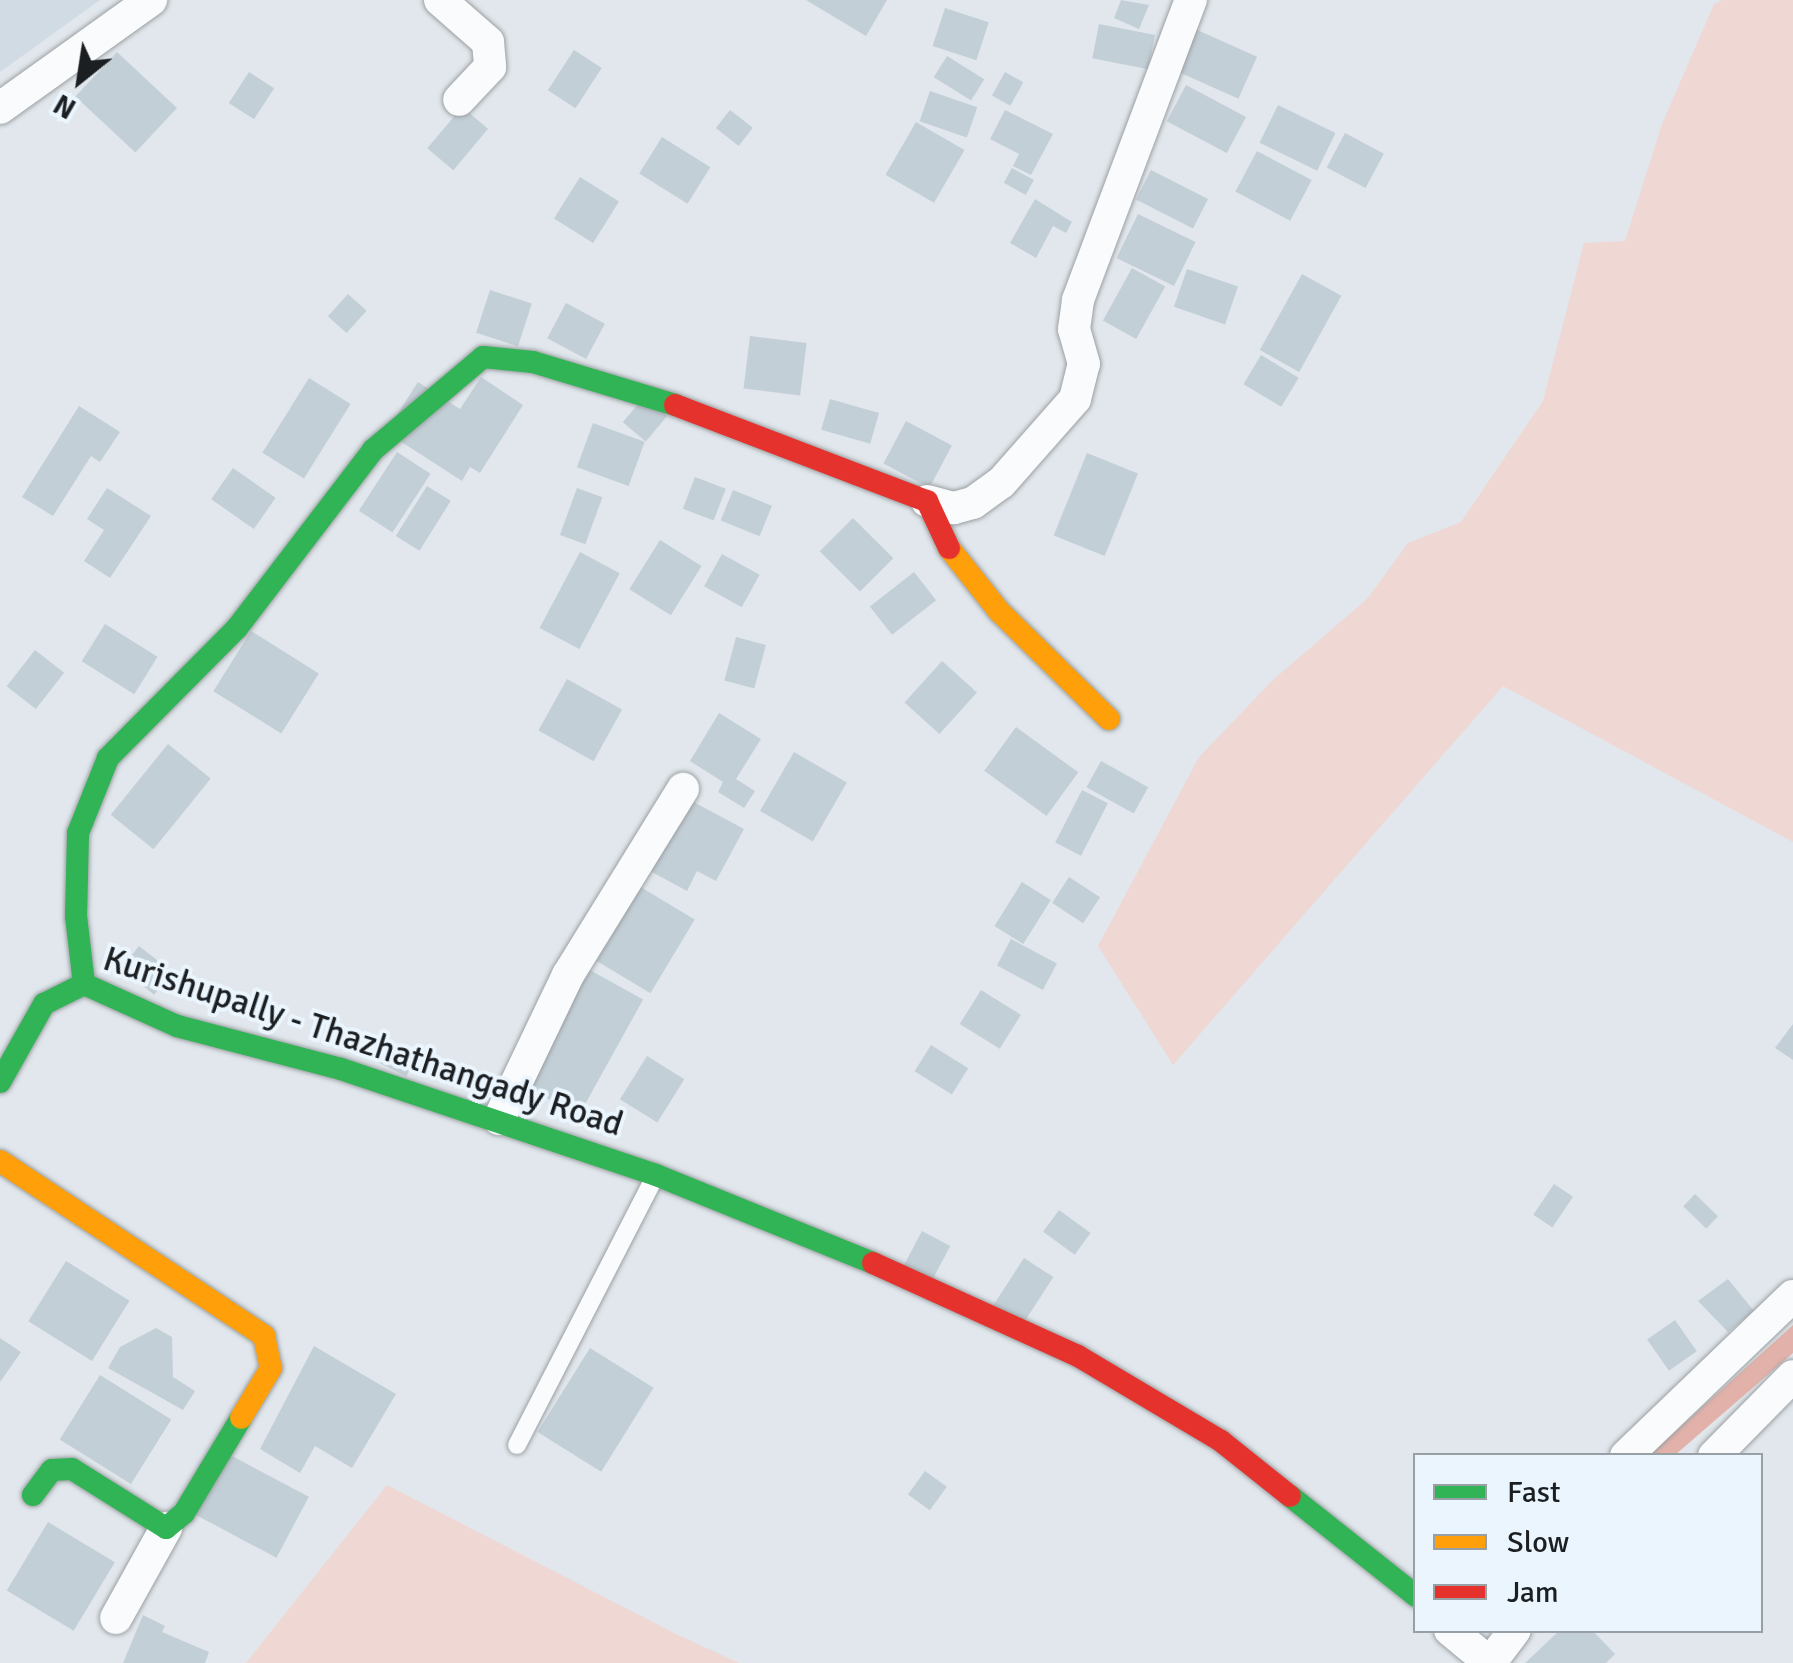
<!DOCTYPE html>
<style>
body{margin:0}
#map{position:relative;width:1793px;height:1663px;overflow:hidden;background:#e1e7ec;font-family:Signika,sans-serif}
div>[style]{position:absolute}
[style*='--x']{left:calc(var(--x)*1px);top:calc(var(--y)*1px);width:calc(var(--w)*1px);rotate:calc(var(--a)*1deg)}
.built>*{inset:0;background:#d0dbe4}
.green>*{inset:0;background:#efd7d4}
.water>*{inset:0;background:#e2b2aa}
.building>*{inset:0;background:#c3cfd7;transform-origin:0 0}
.roads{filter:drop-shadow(0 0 2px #9ba0a3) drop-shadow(0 0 2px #9ba0a3)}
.lane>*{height:18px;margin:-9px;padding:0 9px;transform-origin:9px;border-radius:9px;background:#fafbfc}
.street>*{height:32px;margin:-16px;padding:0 16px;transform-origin:16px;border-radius:16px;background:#fafbfc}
.fast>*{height:22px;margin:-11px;padding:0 11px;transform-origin:11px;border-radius:11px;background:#30b455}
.slow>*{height:22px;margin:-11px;padding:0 11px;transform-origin:11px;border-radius:11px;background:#ff9f0a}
.jam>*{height:22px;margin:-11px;padding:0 11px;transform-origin:11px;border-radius:11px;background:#e5322d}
span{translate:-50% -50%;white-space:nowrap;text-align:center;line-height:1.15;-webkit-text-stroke:8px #eaf5fd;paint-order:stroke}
.street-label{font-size:35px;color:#1c1f22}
.legend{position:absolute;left:1413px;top:1453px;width:350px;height:180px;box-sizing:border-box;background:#eaf5fd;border:2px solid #989fa5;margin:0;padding:12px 18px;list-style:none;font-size:30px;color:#1c1f22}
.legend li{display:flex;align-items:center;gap:20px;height:50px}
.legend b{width:50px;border:2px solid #989fa5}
.north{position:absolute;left:30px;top:30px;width:100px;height:100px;-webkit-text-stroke:8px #eaf5fd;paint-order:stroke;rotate:210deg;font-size:28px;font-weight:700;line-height:40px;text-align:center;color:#1c1f22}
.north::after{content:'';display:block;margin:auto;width:35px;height:45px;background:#1c1f22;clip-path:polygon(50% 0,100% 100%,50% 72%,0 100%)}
</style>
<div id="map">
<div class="built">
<i style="clip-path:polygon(0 0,100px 0,0 72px)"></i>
</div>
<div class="green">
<i style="clip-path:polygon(1722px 0,1793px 0,1793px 842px,1503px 686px,1173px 1065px,1098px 946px,1199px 757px,1274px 679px,1367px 599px,1408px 543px,1461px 522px,1543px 401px,1584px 243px,1625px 241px,1662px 124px,1714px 4px)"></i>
<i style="clip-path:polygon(387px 1485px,676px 1634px,739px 1663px,246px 1663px)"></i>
</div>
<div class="water">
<i style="clip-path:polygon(1793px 1325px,1793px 1353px,1675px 1455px,1648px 1456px)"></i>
</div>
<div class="building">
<i style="clip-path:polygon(806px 0,887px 0,866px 36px)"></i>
<i style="clip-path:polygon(1121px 0,1149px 5px,1139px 29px,1114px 18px)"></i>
<i style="left:945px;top:8px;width:46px;height:40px;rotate:18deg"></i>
<i style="left:1099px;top:24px;width:57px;height:35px;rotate:11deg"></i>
<i style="left:1195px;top:29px;width:68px;height:46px;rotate:24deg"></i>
<i style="left:574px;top:50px;width:33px;height:48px;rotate:33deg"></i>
<i style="left:117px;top:52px;width:82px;height:61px;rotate:43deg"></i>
<i style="left:947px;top:56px;width:44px;height:25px;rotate:32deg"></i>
<i style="left:249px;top:72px;width:30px;height:37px;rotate:33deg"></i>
<i style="left:1005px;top:72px;width:21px;height:27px;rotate:29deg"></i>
<i style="left:1186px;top:85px;width:68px;height:41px;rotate:28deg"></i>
<i style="left:930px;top:91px;width:50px;height:32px;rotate:19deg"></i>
<i style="left:1278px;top:105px;width:64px;height:42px;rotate:26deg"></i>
<i style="left:462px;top:107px;width:34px;height:54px;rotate:40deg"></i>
<i style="left:730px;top:110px;width:29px;height:23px;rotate:38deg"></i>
<i style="clip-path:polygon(1005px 110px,1053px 134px,1031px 175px,1013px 166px,1019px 154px,990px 139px)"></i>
<i style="left:916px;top:122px;width:56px;height:61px;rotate:30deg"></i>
<i style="left:1345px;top:133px;width:44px;height:39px;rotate:28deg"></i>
<i style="left:662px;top:137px;width:57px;height:43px;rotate:32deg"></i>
<i style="left:1257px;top:151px;width:62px;height:46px;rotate:28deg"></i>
<i style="left:1012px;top:168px;width:25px;height:17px;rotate:29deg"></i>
<i style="left:1151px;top:170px;width:64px;height:33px;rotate:27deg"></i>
<i style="left:580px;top:177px;width:46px;height:49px;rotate:32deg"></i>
<i style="clip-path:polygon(1035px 199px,1072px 222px,1066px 233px,1053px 226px,1036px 258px,1010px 243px)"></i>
<i style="left:1138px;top:214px;width:64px;height:49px;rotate:26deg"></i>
<i style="left:1132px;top:268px;width:38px;height:60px;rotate:29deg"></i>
<i style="left:1187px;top:269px;width:54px;height:40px;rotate:19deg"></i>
<i style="left:1302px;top:274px;width:45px;height:87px;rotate:29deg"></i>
<i style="left:490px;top:290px;width:44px;height:45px;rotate:18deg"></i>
<i style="left:348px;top:294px;width:25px;height:30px;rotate:42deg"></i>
<i style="left:566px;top:303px;width:44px;height:40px;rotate:28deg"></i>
<i style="left:750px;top:336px;width:57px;height:53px;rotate:7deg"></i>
<i style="left:1261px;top:355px;width:44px;height:34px;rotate:31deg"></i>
<i style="clip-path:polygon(481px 377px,523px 405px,480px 473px,470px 467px,462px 481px,386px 432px,418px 382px,460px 409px)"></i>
<i style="left:309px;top:378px;width:49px;height:88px;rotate:32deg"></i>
<i style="left:644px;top:397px;width:30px;height:33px;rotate:40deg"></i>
<i style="left:830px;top:399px;width:51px;height:32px;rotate:16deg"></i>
<i style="clip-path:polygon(79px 406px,120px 432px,100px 462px,91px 456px,53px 516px,22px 497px)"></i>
<i style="left:906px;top:421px;width:52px;height:48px;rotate:28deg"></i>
<i style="left:593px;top:423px;width:55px;height:47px;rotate:20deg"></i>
<i style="left:397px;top:452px;width:40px;height:70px;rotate:33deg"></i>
<i style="left:1087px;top:453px;width:55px;height:89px;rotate:22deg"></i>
<i style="left:233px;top:468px;width:52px;height:38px;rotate:35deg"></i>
<i style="left:695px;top:477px;width:33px;height:34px;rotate:21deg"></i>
<i style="left:427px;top:486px;width:28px;height:59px;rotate:32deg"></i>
<i style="clip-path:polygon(107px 488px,151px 516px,110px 578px,84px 561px,104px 530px,87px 519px)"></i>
<i style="left:577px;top:488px;width:27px;height:50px;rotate:20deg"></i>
<i style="left:733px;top:490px;width:42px;height:33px;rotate:22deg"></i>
<i style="left:853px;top:518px;width:57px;height:47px;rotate:45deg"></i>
<i style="left:660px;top:540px;width:49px;height:58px;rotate:32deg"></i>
<i style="left:580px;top:552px;width:45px;height:86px;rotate:28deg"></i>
<i style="left:722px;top:554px;width:43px;height:37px;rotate:29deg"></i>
<i style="left:914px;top:572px;width:36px;height:56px;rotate:52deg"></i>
<i style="left:105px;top:624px;width:62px;height:44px;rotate:32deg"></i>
<i style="left:251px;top:631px;width:80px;height:71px;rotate:32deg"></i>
<i style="left:736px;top:637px;width:31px;height:45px;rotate:15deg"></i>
<i style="left:35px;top:650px;width:37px;height:46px;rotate:38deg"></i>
<i style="left:942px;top:661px;width:47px;height:56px;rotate:42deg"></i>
<i style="left:567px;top:679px;width:63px;height:59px;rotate:29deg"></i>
<i style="clip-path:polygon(719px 713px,761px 739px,736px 779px,755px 791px,744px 808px,718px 792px,723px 782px,690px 761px)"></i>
<i style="left:1016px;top:727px;width:77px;height:54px;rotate:36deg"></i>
<i style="left:168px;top:744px;width:55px;height:91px;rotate:39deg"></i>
<i style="left:794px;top:752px;width:61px;height:68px;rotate:30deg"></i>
<i style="left:1101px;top:761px;width:54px;height:30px;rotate:29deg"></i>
<i style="left:1082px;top:790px;width:29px;height:59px;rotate:27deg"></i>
<i style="clip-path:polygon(688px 799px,744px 829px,716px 881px,697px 871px,687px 891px,650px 871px)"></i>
<i style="left:1069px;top:877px;width:37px;height:31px;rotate:33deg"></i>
<i style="left:1022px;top:882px;width:34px;height:52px;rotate:32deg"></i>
<i style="left:639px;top:886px;width:65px;height:86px;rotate:31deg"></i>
<i style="left:1011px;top:939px;width:52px;height:30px;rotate:28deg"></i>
<i style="left:139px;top:946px;width:42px;height:29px;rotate:38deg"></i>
<i style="left:588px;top:969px;width:63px;height:133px;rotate:29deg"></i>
<i style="left:981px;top:990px;width:47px;height:40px;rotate:32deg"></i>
<i style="clip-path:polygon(1793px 1024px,1793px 1060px,1775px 1048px)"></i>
<i style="left:381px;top:1040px;width:39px;height:21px;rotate:27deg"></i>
<i style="left:931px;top:1045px;width:44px;height:31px;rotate:32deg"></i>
<i style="left:647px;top:1056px;width:44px;height:51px;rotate:32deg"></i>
<i style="left:1554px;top:1184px;width:23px;height:37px;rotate:34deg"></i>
<i style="left:1695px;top:1194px;width:32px;height:17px;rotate:44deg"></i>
<i style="left:1059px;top:1210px;width:39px;height:27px;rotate:36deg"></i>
<i style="left:922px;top:1231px;width:32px;height:39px;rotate:28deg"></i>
<i style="left:1024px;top:1258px;width:35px;height:60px;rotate:33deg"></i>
<i style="left:66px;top:1261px;width:75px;height:71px;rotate:32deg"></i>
<i style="clip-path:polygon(1728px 1279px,1754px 1311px,1728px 1332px,1698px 1301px)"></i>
<i style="left:1675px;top:1320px;width:38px;height:34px;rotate:55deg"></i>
<i style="clip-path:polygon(156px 1328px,172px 1337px,173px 1377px,195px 1391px,183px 1410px,108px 1368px,120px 1347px)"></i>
<i style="clip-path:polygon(0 1338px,21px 1352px,0 1382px)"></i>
<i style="clip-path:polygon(314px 1346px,396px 1394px,352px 1468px,315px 1446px,300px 1473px,260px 1449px)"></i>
<i style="left:590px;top:1348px;width:75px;height:99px;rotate:32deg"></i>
<i style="left:100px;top:1375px;width:84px;height:76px;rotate:32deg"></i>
<i style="left:217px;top:1448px;width:104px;height:69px;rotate:28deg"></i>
<i style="left:925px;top:1471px;width:27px;height:29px;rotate:36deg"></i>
<i style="left:48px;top:1522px;width:78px;height:80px;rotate:31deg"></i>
<i style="clip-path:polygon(143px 1615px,165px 1626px,162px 1632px,209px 1652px,205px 1663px,123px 1663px)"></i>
<i style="clip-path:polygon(1560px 1630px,1592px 1630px,1615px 1654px,1606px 1663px,1525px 1663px)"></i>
</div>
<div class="roads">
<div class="lane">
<i style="--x:517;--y:1445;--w:304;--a:-62.8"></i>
</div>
<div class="street">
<i style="--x:440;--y:0;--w:64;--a:41.2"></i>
<i style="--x:488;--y:42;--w:25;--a:85"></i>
<i style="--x:490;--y:67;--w:45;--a:133.2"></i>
<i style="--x:0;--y:108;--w:186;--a:-35.6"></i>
<i style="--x:927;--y:501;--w:28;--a:15"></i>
<i style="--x:954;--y:508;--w:20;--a:-15"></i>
<i style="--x:973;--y:503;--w:34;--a:-36"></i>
<i style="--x:1001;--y:483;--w:112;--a:-48.6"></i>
<i style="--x:1075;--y:399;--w:36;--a:-76"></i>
<i style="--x:1084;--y:364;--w:36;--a:-106"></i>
<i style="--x:1074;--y:329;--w:29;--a:-82"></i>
<i style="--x:1078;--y:300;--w:321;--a:-69.4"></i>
<i style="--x:499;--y:1119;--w:160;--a:-64.4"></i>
<i style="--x:568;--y:975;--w:219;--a:-58.3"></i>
<i style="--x:1626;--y:1456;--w:231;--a:-43.8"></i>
<i style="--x:1714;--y:1456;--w:112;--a:-45.4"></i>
<i style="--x:116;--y:1618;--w:103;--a:-60.9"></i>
<i style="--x:1450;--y:1630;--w:52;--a:39.5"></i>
<i style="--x:1490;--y:1663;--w:41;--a:-52.9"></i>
</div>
<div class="fast">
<i style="--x:84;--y:984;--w:68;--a:-96.7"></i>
<i style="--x:76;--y:916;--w:83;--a:-88.6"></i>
<i style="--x:78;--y:833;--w:81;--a:-68.2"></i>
<i style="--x:108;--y:758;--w:183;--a:-45.2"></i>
<i style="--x:237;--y:628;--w:224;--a:-52.6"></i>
<i style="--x:373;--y:450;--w:144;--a:-40.2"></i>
<i style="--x:483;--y:357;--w:50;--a:5.7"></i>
<i style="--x:533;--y:362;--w:148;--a:16.8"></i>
<i style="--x:0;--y:1082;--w:90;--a:-60.6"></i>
<i style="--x:44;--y:1004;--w:45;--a:-26.6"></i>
<i style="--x:84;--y:984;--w:102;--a:24.3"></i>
<i style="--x:177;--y:1026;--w:170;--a:14.7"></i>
<i style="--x:341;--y:1069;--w:332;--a:18.6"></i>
<i style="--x:656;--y:1175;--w:234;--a:22.1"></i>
<i style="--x:33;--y:1495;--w:31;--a:-53"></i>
<i style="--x:52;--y:1470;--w:20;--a:-3"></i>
<i style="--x:72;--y:1469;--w:111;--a:32.1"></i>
<i style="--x:166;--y:1528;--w:23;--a:-40"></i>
<i style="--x:184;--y:1513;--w:111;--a:-59"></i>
<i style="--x:1290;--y:1496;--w:161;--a:38.4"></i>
</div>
<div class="slow">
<i style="--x:949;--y:548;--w:80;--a:51.6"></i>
<i style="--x:999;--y:611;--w:154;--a:44.5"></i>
<i style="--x:0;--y:1161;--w:317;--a:33.5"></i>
<i style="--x:264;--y:1336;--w:33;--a:78"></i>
<i style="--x:271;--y:1368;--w:58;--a:121"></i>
</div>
<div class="jam">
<i style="--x:675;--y:405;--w:270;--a:20.9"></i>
<i style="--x:927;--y:501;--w:52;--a:64.9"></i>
<i style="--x:873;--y:1263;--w:225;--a:24.4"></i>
<i style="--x:1078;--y:1356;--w:166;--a:30.7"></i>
<i style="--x:1221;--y:1441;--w:88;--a:38.6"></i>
</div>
</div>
<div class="street-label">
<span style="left:363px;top:1042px;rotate:18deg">Kurishupally - Thazhathangady Road</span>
</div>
<ul class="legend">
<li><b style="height:12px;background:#30b455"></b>Fast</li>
<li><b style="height:12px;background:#ff9f0a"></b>Slow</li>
<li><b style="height:12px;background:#e5322d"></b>Jam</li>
</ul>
<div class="north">N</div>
</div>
